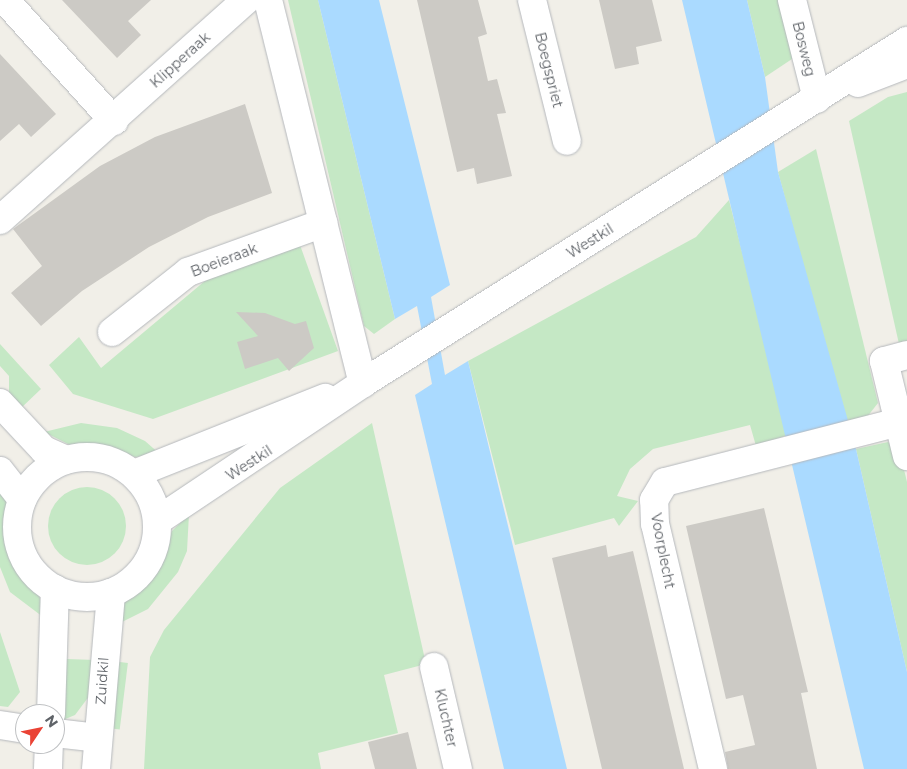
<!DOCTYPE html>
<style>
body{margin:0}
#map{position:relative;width:907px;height:769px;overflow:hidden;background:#f1efe8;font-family:Montserrat,sans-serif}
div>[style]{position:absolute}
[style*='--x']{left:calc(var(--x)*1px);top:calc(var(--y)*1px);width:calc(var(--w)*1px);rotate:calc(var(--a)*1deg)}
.green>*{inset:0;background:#c5e8c5;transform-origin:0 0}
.round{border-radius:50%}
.water>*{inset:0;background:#aadaff}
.building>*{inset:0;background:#cccac5}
.roads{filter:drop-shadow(0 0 1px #b5b8bc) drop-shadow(0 0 1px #b5b8bc)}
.minor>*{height:28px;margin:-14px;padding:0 14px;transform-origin:14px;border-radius:14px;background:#fff}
.tertiary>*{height:28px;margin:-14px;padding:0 14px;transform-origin:14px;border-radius:14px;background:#fff}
.tertiary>.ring{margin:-14px;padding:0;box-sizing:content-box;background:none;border:28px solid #fff;border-radius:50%}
span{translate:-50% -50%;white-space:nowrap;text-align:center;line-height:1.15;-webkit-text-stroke:4px #fff;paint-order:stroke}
.street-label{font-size:14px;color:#5f6368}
.north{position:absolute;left:15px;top:704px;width:50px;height:50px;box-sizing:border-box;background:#fff;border:1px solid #bfc1c3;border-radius:50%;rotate:56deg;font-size:14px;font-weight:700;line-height:20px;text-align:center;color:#5f6368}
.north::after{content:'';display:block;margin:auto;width:18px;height:22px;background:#ea4335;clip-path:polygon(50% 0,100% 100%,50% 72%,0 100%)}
</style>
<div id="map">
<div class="green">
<i style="clip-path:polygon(288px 0,318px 0,395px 319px,374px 334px,364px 326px)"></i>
<i style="clip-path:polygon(747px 0,785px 0,798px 55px,765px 77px)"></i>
<i style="clip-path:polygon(907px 92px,907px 341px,899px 344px,849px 121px,888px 97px)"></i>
<i style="clip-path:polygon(816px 149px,878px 403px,867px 417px,845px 421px,778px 172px)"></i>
<i style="clip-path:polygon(729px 200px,788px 435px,756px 446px,750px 425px,653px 449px,630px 469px,617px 496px,638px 501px,619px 526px,614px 518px,515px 545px,468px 361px,696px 237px)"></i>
<i style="clip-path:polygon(300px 245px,338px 351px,153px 419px,73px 394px,49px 365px,79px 337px,101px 368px,218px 270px)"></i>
<i style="clip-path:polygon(0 344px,41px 389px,20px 409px,9px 395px,9px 376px,0 366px)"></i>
<i style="clip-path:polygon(81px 423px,117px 428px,145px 441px,161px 455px,135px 457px,101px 446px,70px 445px,44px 432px)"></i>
<i style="clip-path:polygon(372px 423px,426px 664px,384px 675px,398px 733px,318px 753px,321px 769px,144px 769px,150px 657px,164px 630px,280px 488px)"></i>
<i style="clip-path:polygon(888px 442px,899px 449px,907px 482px,907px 672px,856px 449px)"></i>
<i style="clip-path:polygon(0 483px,7px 502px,10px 550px,38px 592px,47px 620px,10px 592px,0 567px)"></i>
<i class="round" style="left:48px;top:487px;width:78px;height:78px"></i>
<i style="clip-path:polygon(189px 514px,187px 551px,178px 572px,148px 609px,114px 626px,125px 600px,153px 572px,172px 531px)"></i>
<i style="clip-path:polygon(0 632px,20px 692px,8px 707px,0 706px)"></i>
<i style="clip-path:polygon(66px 659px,96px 660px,90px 695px,75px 715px,63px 720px)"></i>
<i style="left:112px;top:661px;width:16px;height:67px;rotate:7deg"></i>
</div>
<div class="water">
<i style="clip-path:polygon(318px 0,379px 0,450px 285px,431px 297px,445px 375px,468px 361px,567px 769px,504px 769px,415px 395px,432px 384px,417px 306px,395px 319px)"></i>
<i style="clip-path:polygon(682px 0,747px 0,765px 77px,778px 172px,856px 449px,907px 672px,907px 769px,864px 769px)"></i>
</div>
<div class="building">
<i style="clip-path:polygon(62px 0,151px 0,128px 21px,141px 35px,117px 58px)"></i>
<i style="clip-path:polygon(417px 0,478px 0,487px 34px,478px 37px,488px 81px,497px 79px,506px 113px,497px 114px,512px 176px,477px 184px,474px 168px,457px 172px)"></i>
<i style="clip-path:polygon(599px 0,652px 0,662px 41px,636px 47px,639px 64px,615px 69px)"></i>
<i style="clip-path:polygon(0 54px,56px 114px,31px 137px,19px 124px,0 141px)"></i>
<i style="clip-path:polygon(245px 104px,272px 193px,208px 217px,149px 247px,82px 291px,41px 326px,11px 293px,42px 266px,13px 229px,100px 166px,155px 137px)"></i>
<i style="clip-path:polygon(236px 312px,265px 313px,295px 324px,306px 321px,314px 348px,289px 371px,278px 358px,245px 369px,237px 342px,258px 336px)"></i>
<i style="clip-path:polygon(764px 508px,808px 692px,801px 693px,817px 769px,728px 769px,725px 752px,755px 745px,743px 695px,726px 699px,686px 526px)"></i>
<i style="clip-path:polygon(606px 545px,608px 557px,633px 551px,684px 769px,602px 769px,552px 558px)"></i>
<i style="clip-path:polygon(408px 732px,417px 769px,375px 769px,368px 742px)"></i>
</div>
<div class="roads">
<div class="minor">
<i style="--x:5;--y:0;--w:163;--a:48"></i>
<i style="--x:268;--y:0;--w:395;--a:76.1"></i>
<i style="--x:532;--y:0;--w:145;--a:76.1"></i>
<i style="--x:792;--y:0;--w:102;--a:75.8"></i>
<i style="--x:0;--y:220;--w:330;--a:-41.8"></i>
<i style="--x:112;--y:332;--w:97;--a:-38.3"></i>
<i style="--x:188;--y:272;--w:144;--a:-19.9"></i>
<i style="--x:907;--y:355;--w:24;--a:165"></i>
<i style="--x:884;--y:361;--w:98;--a:76.4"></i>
<i style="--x:434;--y:667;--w:105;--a:76.8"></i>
<i style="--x:0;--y:725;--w:25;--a:9"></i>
<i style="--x:55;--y:733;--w:43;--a:6.6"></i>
<i style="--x:713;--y:769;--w:252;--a:-103.3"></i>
<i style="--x:655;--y:524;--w:24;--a:-92"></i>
<i style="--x:654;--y:500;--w:21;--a:-59"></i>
<i style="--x:665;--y:482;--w:242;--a:-14.4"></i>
</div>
<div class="tertiary">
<i style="--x:858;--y:83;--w:53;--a:-21.2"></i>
<i style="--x:0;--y:403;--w:64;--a:46.9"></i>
<i style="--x:44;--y:450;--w:24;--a:24"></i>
<i class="ring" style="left:17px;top:457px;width:112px;height:112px"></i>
<i style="--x:0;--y:471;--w:36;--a:52"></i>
<i style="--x:134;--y:474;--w:206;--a:-21.7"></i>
<i style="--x:157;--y:521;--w:248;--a:-33.8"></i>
<i style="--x:363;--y:383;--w:643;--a:-32.16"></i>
<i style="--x:51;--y:714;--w:125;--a:-88.2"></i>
<i style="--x:48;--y:769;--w:25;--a:-88"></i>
<i style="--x:96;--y:769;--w:177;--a:-85.1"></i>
</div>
</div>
<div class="street-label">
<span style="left:804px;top:49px;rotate:76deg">Bosweg</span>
<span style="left:180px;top:60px;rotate:-42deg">Klipperaak</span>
<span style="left:549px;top:70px;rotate:76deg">Boegspriet</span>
<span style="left:590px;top:241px;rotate:-32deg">Westkil</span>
<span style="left:224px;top:260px;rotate:-21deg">Boeieraak</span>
<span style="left:249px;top:463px;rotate:-33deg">Westkil</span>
<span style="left:663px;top:551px;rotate:79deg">Voorplecht</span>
<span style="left:102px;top:681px;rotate:-86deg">Zuidkil</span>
<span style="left:446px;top:718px;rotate:77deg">Kluchter</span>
</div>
<div class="north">N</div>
</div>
